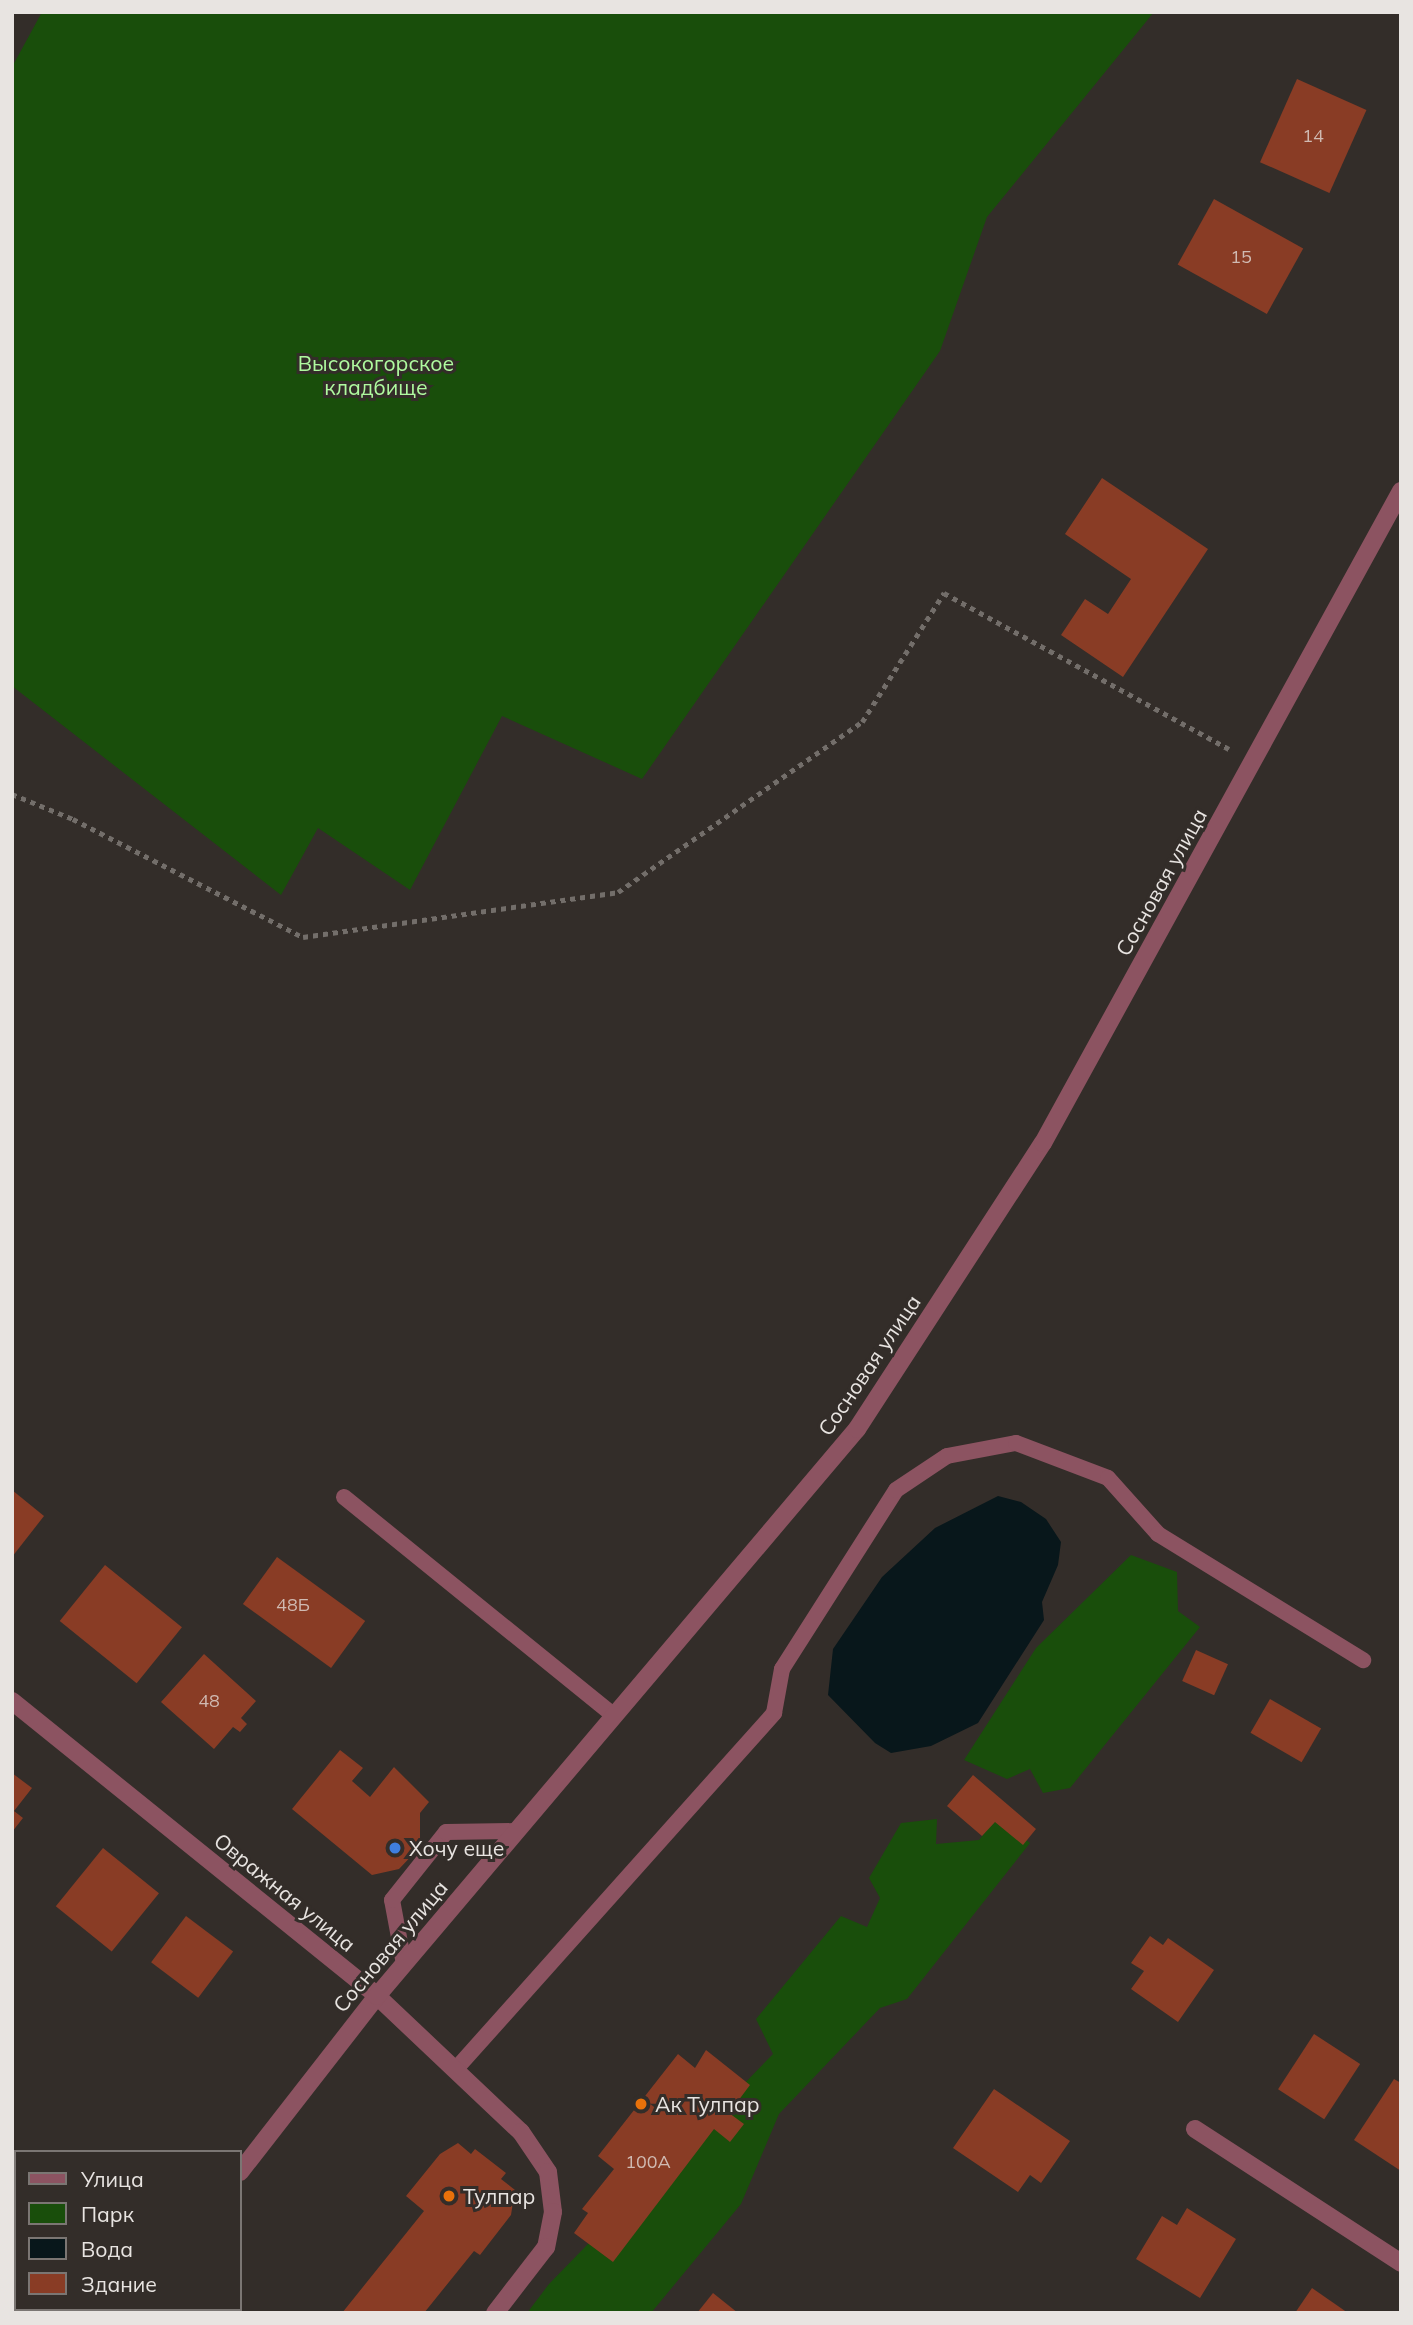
<!DOCTYPE html>
<meta charset="utf-8">
<style>
body{margin:0}
#map{position:relative;width:1413px;height:2325px;overflow:hidden;background:#332d29;font-family:Mulish,sans-serif}
div>[style]{position:absolute}
[style*='--x']{left:calc(var(--x)*1px);top:calc(var(--y)*1px);width:calc(var(--w)*1px);rotate:calc(var(--a)*1deg)}
.green>*{inset:0;background:#194e0b}
.water>*{inset:0;background:#08171b}
.building>*{inset:0;background:#893c25;transform-origin:0 0}
.path>*{height:4.5px;margin-top:-2.25px;transform-origin:0;background:repeating-linear-gradient(90deg,#736e6a 0 5px,transparent 0 10px)}
.service>*{height:16px;margin:-8px;padding:0 8px;transform-origin:8px;border-radius:8px;background:#8c5361}
.minor>*{height:18px;margin:-9px;padding:0 9px;transform-origin:9px;border-radius:9px;background:#8c5361}
.tertiary>*{height:18px;margin:-9px;padding:0 9px;transform-origin:9px;border-radius:9px;background:#8c5361}
.dots>*{width:19px;height:19px;translate:-50% -50%;box-sizing:border-box;border:4px solid #332d29;border-radius:50%}
span{translate:-50% -50%;white-space:nowrap;text-align:center;line-height:1.15;-webkit-text-stroke:6px #332d29;paint-order:stroke}
.number-label{font-size:18px;color:#d0bab2}
.number-label span{-webkit-text-stroke-width:0}
.park-label{font-size:21px;color:#affa9f}
.street-label{font-size:21px;color:#e8e4e1}
.poi-label{font-size:21px;color:#e8e4e1}
.left{translate:0 -50%;text-align:left}
.frame{position:absolute;inset:0;border:14px solid #e8e4e1;pointer-events:none}
.legend{position:absolute;left:14px;top:2150px;width:228px;height:161px;box-sizing:border-box;background:#332d29;border:2px solid #7b7673;margin:0;padding:9px 12px;list-style:none;font-size:21px;color:#e8e4e1}
.legend li{display:flex;align-items:center;gap:14px;height:35px}
.legend b{width:35px;border:2px solid #7b7673}
</style>
<div id="map">
<div class="green">
<i style="clip-path:polygon(42px 12px,1154px 12px,987px 217px,940px 351px,642px 779px,502px 716px,410px 890px,318px 828px,281px 895px,12px 686px,12px 67px)"></i>
<i style="clip-path:polygon(1131px 1555px,1177px 1572px,1178px 1611px,1200px 1627px,1070px 1788px,1043px 1793px,1030px 1769px,1007px 1779px,964px 1760px,1036px 1648px)"></i>
<i style="clip-path:polygon(997px 1817px,1030px 1843px,907px 1999px,880px 2008px,779px 2114px,741px 2204px,651px 2313px,527px 2313px,549px 2284px,773px 2054px,756px 2019px,841px 1916px,867px 1927px,880px 1898px,869px 1878px,901px 1823px,937px 1819px,936px 1844px,979px 1840px)"></i>
</div>
<div class="water">
<i style="clip-path:polygon(998px 1496px,1021px 1502px,1046px 1519px,1061px 1542px,1058px 1565px,1042px 1602px,1044px 1620px,978px 1723px,931px 1746px,891px 1753px,875px 1743px,828px 1695px,833px 1649px,882px 1577px,935px 1528px)"></i>
</div>
<div class="building">
<i style="left:1297px;top:79px;width:76px;height:91px;rotate:24deg"></i>
<i style="left:1214px;top:199px;width:102px;height:75px;rotate:29deg"></i>
<i style="clip-path:polygon(1102px 478px,1208px 549px,1123px 677px,1061px 635px,1085px 599px,1108px 614px,1131px 579px,1065px 534px)"></i>
<i style="clip-path:polygon(12px 1490px,44px 1516px,12px 1557px)"></i>
<i style="left:277px;top:1557px;width:109px;height:58px;rotate:36deg"></i>
<i style="left:105px;top:1565px;width:99px;height:72px;rotate:39deg"></i>
<i style="left:1196px;top:1650px;width:35px;height:34px;rotate:24deg"></i>
<i style="clip-path:polygon(204px 1654px,256px 1701px,241px 1718px,247px 1724px,240px 1732px,233px 1727px,214px 1749px,161px 1702px)"></i>
<i style="left:1270px;top:1699px;width:59px;height:39px;rotate:30deg"></i>
<i style="clip-path:polygon(340px 1750px,363px 1768px,352px 1781px,370px 1797px,394px 1767px,429px 1802px,420px 1813px,420px 1847px,399px 1869px,372px 1875px,292px 1809px)"></i>
<i style="clip-path:polygon(12px 1773px,32px 1788px,14px 1811px,23px 1818px,12px 1832px)"></i>
<i style="clip-path:polygon(973px 1775px,1036px 1829px,1023px 1845px,995px 1822px,982px 1836px,947px 1806px)"></i>
<i style="left:103px;top:1848px;width:72px;height:75px;rotate:39deg"></i>
<i style="left:186px;top:1916px;width:59px;height:58px;rotate:37deg"></i>
<i style="clip-path:polygon(1150px 1936px,1163px 1945px,1168px 1938px,1214px 1970px,1178px 2022px,1131px 1989px,1144px 1971px,1131px 1963px)"></i>
<i style="left:1314px;top:2034px;width:55px;height:66px;rotate:33deg"></i>
<i style="clip-path:polygon(706px 2050px,750px 2085px,729px 2113px,744px 2124px,730px 2142px,714px 2129px,613px 2262px,574px 2233px,588px 2213px,582px 2209px,614px 2169px,598px 2156px,678px 2054px,695px 2068px)"></i>
<i style="clip-path:polygon(1394px 2079px,1401px 2083px,1401px 2171px,1354px 2140px)"></i>
<i style="clip-path:polygon(994px 2089px,1070px 2141px,1041px 2183px,1030px 2175px,1018px 2192px,953px 2148px)"></i>
<i style="clip-path:polygon(458px 2143px,471px 2154px,475px 2149px,506px 2173px,501px 2179px,515px 2190px,511px 2215px,480px 2255px,474px 2251px,424px 2313px,342px 2313px,424px 2211px,406px 2196px,440px 2154px)"></i>
<i style="left:16px;top:2167px;width:76px;height:6px;rotate:90deg"></i>
<i style="clip-path:polygon(1187px 2208px,1236px 2239px,1200px 2298px,1136px 2259px,1162px 2216px,1177px 2225px)"></i>
<i style="clip-path:polygon(1312px 2288px,1348px 2313px,1295px 2313px)"></i>
<i style="clip-path:polygon(713px 2293px,738px 2313px,697px 2313px)"></i>
</div>
<div class="path">
<i style="--x:12;--y:794;--w:66;--a:22.3"></i>
<i style="--x:73;--y:819;--w:259;--a:27.2"></i>
<i style="--x:303;--y:937;--w:318;--a:-8.1"></i>
<i style="--x:618;--y:892;--w:297;--a:-34.9"></i>
<i style="--x:862;--y:722;--w:153;--a:-57.6"></i>
<i style="--x:944;--y:593;--w:325;--a:28.7"></i>
</div>
<div class="service">
<i style="--x:344;--y:1497;--w:348;--a:39"></i>
<i style="--x:404;--y:1964;--w:65;--a:-100.6"></i>
<i style="--x:392;--y:1900;--w:87;--a:-51.5"></i>
<i style="--x:446;--y:1832;--w:70;--a:-0.8"></i>
<i style="--x:455;--y:2070;--w:479;--a:-48.2"></i>
<i style="--x:774;--y:1713;--w:45;--a:-79.7"></i>
<i style="--x:782;--y:1669;--w:212;--a:-57.5"></i>
<i style="--x:896;--y:1490;--w:61;--a:-33.7"></i>
<i style="--x:947;--y:1456;--w:70;--a:-10.7"></i>
<i style="--x:1016;--y:1443;--w:98;--a:20.8"></i>
<i style="--x:1108;--y:1478;--w:75;--a:48.2"></i>
<i style="--x:1158;--y:1534;--w:241;--a:31.6"></i>
</div>
<div class="minor">
<i style="--x:12;--y:1701;--w:469;--a:38.9"></i>
<i style="--x:377;--y:1996;--w:198;--a:43.4"></i>
<i style="--x:521;--y:2132;--w:48;--a:56"></i>
<i style="--x:548;--y:2172;--w:40;--a:82.9"></i>
<i style="--x:553;--y:2212;--w:36;--a:101"></i>
<i style="--x:546;--y:2247;--w:83;--a:127.7"></i>
<i style="--x:1195;--y:2129;--w:246;--a:33"></i>
</div>
<div class="tertiary">
<i style="--x:240;--y:2172;--w:223;--a:-52.1"></i>
<i style="--x:377;--y:1996;--w:743;--a:-49.75"></i>
<i style="--x:857;--y:1429;--w:341;--a:-57"></i>
<i style="--x:1043;--y:1143;--w:744;--a:-61.23"></i>
<i style="--x:131;--y:2313;--w:4;--a:-63"></i>
</div>
<div class="dots">
<i style="left:395px;top:1848px;background:#3f7fe0"></i>
<i style="left:641px;top:2104px;background:#e8710a"></i>
<i style="left:449px;top:2196px;background:#e8710a"></i>
</div>
<div class="number-label">
<span style="left:1313px;top:136px">14</span>
<span style="left:1241px;top:257px">15</span>
<span style="left:293px;top:1605px">48Б</span>
<span style="left:209px;top:1701px">48</span>
<span style="left:648px;top:2162px">100А</span>
</div>
<div class="park-label">
<span style="left:376px;top:375px">Высокогорское<br>кладбище</span>
</div>
<div class="street-label">
<span style="left:1161px;top:882px;rotate:-61deg">Сосновая улица</span>
<span style="left:869px;top:1365px;rotate:-56deg">Сосновая улица</span>
<span style="left:285px;top:1892px;rotate:39deg">Овражная улица</span>
<span style="left:390px;top:1946px;rotate:-50deg">Сосновая улица</span>
</div>
<div class="poi-label">
<span class="left" style="left:409px;top:1848px">Хочу еще</span>
<span class="left" style="left:655px;top:2104px">Ак Тулпар</span>
<span class="left" style="left:463px;top:2196px">Тулпар</span>
</div>
<div class="frame"></div>
<ul class="legend">
<li><b style="height:9px;background:#8c5361"></b>Улица</li>
<li><b style="height:19px;background:#194e0b"></b>Парк</li>
<li><b style="height:19px;background:#08171b"></b>Вода</li>
<li><b style="height:19px;background:#893c25"></b>Здание</li>
</ul>
</div>
